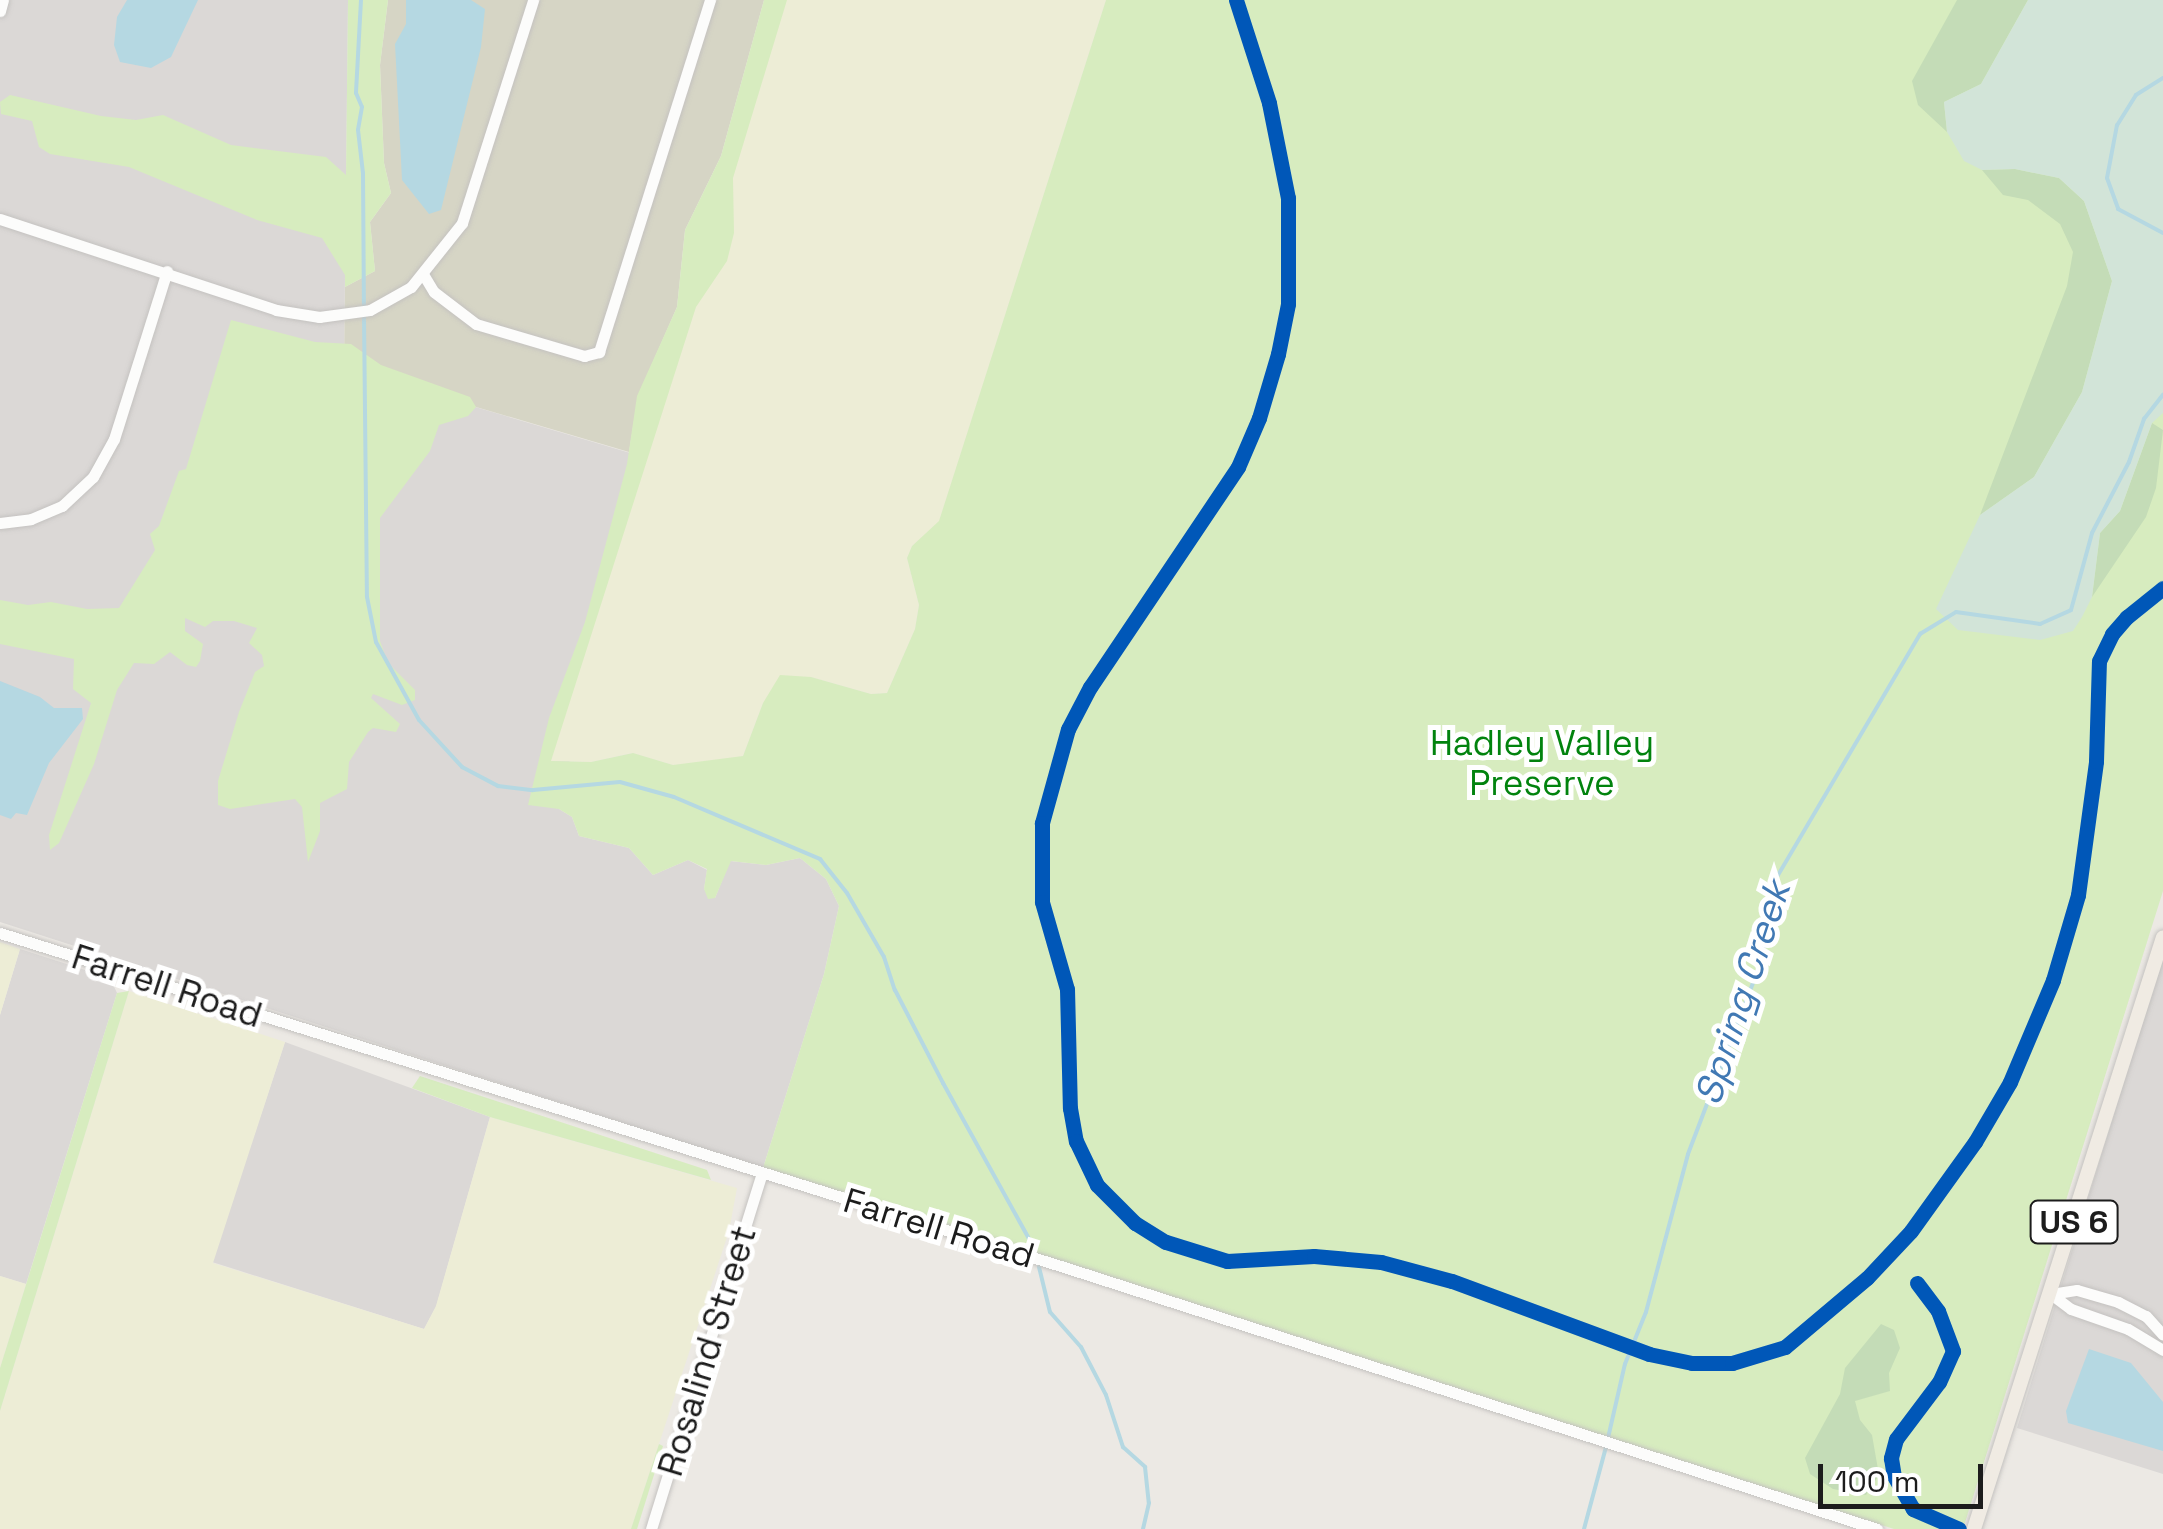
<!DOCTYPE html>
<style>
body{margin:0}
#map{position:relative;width:2163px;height:1529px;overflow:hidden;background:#ece9e4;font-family:"Space Grotesk",sans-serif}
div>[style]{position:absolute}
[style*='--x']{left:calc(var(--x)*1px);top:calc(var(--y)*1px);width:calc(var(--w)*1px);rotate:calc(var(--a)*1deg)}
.residential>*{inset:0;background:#dbd8d6}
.construction>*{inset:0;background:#d6d5c5}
.farmland>*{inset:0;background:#ededd6}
.grass>*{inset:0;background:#d7ecbf}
.forest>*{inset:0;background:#c4dcb7}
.wetland>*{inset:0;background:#d2e4d8}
.water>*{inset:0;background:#b5d8e2}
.stream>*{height:4px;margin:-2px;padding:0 2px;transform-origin:2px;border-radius:2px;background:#b5d8e2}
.roads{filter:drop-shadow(0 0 2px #c4c2c0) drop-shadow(0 0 2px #c4c2c0)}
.minor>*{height:11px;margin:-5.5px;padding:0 5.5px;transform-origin:5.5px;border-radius:5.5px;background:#fcfcfb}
.major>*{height:14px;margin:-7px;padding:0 7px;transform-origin:7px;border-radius:7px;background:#f0ebe3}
.cycleway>*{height:15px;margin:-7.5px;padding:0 7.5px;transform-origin:7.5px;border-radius:7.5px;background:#0057b8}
span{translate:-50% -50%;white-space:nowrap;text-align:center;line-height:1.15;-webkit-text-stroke:10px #fff;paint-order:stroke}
.shield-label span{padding:2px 8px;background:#fff;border:2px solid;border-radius:8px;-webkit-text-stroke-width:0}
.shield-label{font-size:32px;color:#1c1c1c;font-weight:700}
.park-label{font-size:35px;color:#02830e}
.street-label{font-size:35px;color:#1c1c1c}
.water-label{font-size:38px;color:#4179b4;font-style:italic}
.scale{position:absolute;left:1818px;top:1464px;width:165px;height:45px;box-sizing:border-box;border:5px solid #1c1c1c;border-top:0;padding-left:12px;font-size:30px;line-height:35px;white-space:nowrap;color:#1c1c1c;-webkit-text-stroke:8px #fff;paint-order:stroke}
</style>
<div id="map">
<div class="residential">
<i style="clip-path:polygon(0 0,348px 0,344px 368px,637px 455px,559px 809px,572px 817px,579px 836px,629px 848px,653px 875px,688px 860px,707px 870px,704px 889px,715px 898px,730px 861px,766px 865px,800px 858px,826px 879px,839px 906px,824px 974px,763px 1168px,0 922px)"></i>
<i style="clip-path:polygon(20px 949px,110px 978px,117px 993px,26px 1284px,0 1276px,0 1015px)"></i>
<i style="clip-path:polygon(2163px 956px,2163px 1474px,2017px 1428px)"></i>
<i style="clip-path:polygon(285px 1042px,490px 1117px,436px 1307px,424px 1329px,212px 1262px)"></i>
</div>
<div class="construction">
<i style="clip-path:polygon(388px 0,764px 0,721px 156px,685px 230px,677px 307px,638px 396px,629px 452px,344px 368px,345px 287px,375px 271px,370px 222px,391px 193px,384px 163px,380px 65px)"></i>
</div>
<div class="farmland">
<i style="clip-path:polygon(780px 0,1106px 0,939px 522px,912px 546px,907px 558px,919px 605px,915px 629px,887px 693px,871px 694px,811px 677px,763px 703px,743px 756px,718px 762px,673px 765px,632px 753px,591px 762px,542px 761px)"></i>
<i style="clip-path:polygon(0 942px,20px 949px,0 1015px)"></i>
<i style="clip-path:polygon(129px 991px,285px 1042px,213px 1263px,424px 1329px,436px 1306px,490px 1117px,737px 1188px,729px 1231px,631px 1529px,0 1529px,0 1411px)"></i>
<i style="clip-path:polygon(0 1276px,26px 1284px,0 1368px)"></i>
</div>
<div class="grass">
<i style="clip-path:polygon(348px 0,388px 0,380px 65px,384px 163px,391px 193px,370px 222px,375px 271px,345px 287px,345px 275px,322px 238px,257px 220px,129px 167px,50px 154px,39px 147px,32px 121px,1px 114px,0 102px,10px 95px,101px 116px,136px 120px,163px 115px,231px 145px,326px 157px,346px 175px)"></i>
<i style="clip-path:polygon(764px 0,787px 0,733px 178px,734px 233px,727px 261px,696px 307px,551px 761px,591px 762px,633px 753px,673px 765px,743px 756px,763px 703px,780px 675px,811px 677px,871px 694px,887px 693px,915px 629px,919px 605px,907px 558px,912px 546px,939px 521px,1106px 0,2163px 0,2163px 891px,1963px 1529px,1894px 1529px,763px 1168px,824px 974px,839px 906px,826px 879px,800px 858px,766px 865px,731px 861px,715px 898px,708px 899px,704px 889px,707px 869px,688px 860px,653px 875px,629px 848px,579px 836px,572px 817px,559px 809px,528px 805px,549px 718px,585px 622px,627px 464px,637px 396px,677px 307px,685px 230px,721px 156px)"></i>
<i style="clip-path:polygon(231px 320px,315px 342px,351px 344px,381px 365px,470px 397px,476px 407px,468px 416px,439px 425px,430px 451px,380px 518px,380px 641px,388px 663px,415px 690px,415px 700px,402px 705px,373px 694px,371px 698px,400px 724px,396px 732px,373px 728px,368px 732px,349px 762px,347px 789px,320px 803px,320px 831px,308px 862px,302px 807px,295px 799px,230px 809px,218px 805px,218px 781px,239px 712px,255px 672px,264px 666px,262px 655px,249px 643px,257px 628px,234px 621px,213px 621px,205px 627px,185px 618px,185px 631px,203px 644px,200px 661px,196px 667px,187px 665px,170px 652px,154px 664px,134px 663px,117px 690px,94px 764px,59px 843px,50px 850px,49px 835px,91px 703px,73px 689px,74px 659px,0 644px,0 600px,28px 605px,51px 602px,87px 609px,119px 608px,155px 550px,150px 534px,159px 526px,179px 471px,186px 469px)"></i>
<i style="clip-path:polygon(129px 991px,0 1411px,0 1368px,117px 993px)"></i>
<i style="clip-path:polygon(420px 1076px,707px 1170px,711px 1180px,490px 1117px,412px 1088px)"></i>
<i style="clip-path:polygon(659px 1444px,663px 1446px,637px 1529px,631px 1529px)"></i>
</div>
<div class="forest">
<i style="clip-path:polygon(1957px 0,2028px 0,1981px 84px,1944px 102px,1947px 132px,1918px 105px,1912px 81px)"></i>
<i style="clip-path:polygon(2015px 169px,2059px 178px,2084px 201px,2112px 281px,2082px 392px,2034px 477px,1980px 515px,2067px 286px,2073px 252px,2060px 224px,2028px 200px,2003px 195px,1982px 170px)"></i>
<i style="clip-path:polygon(2152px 423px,2163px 430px,2156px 488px,2146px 517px,2092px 597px,2100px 533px,2120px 511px)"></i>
<i style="clip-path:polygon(1881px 1324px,1894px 1330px,1900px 1348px,1889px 1373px,1890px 1391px,1855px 1401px,1860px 1420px,1872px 1435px,1879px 1475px,1866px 1495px,1833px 1489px,1810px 1474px,1805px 1458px,1840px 1394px,1845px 1368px)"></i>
</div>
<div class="wetland">
<i style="clip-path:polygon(2028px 0,2163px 0,2163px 413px,2152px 423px,2120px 511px,2100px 533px,2092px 597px,2082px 617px,2073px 631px,2040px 640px,1958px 630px,1936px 609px,1980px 515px,2034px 477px,2082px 392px,2112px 281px,2084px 201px,2059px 178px,2015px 169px,1982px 170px,1964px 161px,1947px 132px,1944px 102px,1981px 84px)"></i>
</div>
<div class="water">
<i style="clip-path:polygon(127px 0,198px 0,171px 57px,151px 68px,120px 62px,114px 45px,117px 17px)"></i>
<i style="clip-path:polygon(406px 0,471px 0,485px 9px,481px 47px,441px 210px,429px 214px,402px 180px,395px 44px,406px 24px)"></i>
<i style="clip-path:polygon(0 681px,40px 697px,54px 708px,82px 708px,83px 719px,49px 763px,27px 815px,16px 813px,11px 819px,0 815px)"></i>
<i style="clip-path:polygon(2089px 1349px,2131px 1363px,2163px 1402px,2163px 1451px,2068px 1423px,2066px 1411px)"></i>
</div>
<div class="stream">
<i style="--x:361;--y:0;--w:93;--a:93.1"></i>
<i style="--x:356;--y:93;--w:15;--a:67"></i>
<i style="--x:362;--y:107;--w:23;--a:100"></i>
<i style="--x:358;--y:130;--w:43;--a:83.4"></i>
<i style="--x:363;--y:173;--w:134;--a:89.6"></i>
<i style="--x:2163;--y:78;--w:32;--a:148"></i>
<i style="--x:2136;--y:95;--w:36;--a:122"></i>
<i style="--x:2117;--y:125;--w:54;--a:100.7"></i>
<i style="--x:2107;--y:178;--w:33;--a:70"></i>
<i style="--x:2118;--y:209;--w:51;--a:28.1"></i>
<i style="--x:364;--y:316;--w:281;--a:89.4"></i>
<i style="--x:367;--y:597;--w:46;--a:78.7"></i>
<i style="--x:376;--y:642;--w:89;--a:61.1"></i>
<i style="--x:419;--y:720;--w:64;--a:47.5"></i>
<i style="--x:462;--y:767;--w:41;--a:27.8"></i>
<i style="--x:498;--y:786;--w:35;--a:7"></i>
<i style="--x:533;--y:790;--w:87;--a:-5.3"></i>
<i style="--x:620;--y:782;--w:56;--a:15.5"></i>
<i style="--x:674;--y:797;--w:159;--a:23"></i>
<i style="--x:820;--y:859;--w:43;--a:51.5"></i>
<i style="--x:847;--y:893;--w:74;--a:60"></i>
<i style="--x:884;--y:957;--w:35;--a:72"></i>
<i style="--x:895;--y:990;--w:105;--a:62.7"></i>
<i style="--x:943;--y:1083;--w:188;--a:61.1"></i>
<i style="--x:1039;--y:1267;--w:46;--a:76.3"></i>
<i style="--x:1050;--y:1312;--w:47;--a:48.5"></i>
<i style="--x:1081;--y:1347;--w:54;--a:62.5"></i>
<i style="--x:1106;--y:1395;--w:55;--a:71.9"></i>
<i style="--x:1123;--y:1447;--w:30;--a:42"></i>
<i style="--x:1145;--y:1467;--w:36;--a:84"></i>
<i style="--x:1149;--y:1503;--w:27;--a:103"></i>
<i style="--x:1608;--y:1438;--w:76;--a:-77.1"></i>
<i style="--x:1625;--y:1364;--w:56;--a:-68"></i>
<i style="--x:1646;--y:1312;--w:163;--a:-75.1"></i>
<i style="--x:1688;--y:1154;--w:209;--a:-69.2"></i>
<i style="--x:1762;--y:959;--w:73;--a:-82.9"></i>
<i style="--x:1771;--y:887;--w:294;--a:-59.5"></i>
<i style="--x:1920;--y:634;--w:42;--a:-31.4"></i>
<i style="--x:1956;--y:612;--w:85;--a:8.1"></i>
<i style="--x:2040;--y:624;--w:34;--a:-24"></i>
<i style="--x:2071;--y:610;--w:80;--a:-74.7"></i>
<i style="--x:2092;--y:533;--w:80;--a:-62.5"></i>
<i style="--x:2129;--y:462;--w:46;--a:-70.8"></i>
<i style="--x:2144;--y:419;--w:31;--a:-52"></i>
<i style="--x:1584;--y:1529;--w:85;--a:-75"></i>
</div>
<div class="roads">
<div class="minor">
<i style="--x:0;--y:11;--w:11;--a:-75"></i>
<i style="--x:0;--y:219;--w:291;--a:18.2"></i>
<i style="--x:276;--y:310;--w:44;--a:9.2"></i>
<i style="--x:319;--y:317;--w:51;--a:-7.8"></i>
<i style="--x:370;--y:310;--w:47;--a:-29.3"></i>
<i style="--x:411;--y:287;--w:82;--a:-51.4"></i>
<i style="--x:462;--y:223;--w:234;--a:-72.3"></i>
<i style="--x:423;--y:274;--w:21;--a:59"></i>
<i style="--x:434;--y:292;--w:53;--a:37.3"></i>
<i style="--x:476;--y:324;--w:113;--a:16.5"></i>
<i style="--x:584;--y:356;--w:16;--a:-15"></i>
<i style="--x:599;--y:352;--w:369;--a:-72.5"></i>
<i style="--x:0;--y:523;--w:31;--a:-7"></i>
<i style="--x:31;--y:519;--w:34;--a:-23"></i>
<i style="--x:62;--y:506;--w:42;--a:-43.1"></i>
<i style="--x:93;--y:477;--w:43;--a:-61.1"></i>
<i style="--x:114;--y:439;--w:176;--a:-72.5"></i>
<i style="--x:0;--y:933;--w:1118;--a:17.43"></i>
<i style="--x:1067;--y:1268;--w:851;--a:17.86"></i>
<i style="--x:2051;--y:1294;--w:25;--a:37"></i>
<i style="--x:2071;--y:1309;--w:60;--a:19.3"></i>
<i style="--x:2128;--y:1329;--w:41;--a:31"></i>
<i style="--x:2051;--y:1294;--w:26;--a:-9"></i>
<i style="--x:2077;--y:1290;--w:43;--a:16.3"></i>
<i style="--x:2118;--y:1302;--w:31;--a:27"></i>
<i style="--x:2146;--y:1316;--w:25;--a:48"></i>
<i style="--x:651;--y:1529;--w:373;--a:-72.7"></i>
</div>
<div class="major">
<i style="--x:1974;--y:1529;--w:621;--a:-72.29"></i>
</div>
</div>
<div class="cycleway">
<i style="--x:1236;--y:0;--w:108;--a:72.2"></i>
<i style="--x:1269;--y:103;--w:97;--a:78.7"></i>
<i style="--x:1288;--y:198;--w:106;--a:90"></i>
<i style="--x:1288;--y:304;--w:51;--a:101.3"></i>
<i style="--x:1278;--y:354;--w:67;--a:106.5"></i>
<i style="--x:1259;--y:418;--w:53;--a:113.2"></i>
<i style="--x:1238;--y:467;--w:265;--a:123.9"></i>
<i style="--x:1090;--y:687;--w:47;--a:117.6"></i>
<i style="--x:1068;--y:729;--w:98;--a:105.5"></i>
<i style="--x:1042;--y:823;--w:79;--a:90"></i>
<i style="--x:1042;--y:902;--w:91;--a:74"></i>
<i style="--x:1067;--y:989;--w:119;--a:88.6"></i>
<i style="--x:1070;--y:1108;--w:34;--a:80"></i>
<i style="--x:1076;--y:1141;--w:49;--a:64.5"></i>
<i style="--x:1097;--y:1185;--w:54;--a:45"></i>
<i style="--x:1135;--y:1223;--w:36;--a:32"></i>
<i style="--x:1166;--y:1242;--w:64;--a:17.3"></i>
<i style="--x:1227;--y:1261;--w:87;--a:-3.3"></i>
<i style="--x:1314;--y:1256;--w:67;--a:5.1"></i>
<i style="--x:1381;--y:1262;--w:73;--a:15"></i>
<i style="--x:1452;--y:1281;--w:210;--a:20.3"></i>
<i style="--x:1649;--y:1354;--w:44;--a:11.8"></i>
<i style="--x:1692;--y:1363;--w:40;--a:0"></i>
<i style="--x:1732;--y:1363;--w:55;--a:-16.8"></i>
<i style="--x:1785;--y:1347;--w:107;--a:-40.1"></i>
<i style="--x:1867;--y:1278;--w:64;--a:-46.9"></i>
<i style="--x:1911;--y:1231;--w:110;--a:-54.3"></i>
<i style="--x:1975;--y:1142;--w:69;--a:-59.7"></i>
<i style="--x:2010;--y:1082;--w:111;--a:-67.1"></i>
<i style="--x:2053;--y:980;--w:89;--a:-73.6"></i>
<i style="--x:2078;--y:895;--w:135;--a:-82.3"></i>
<i style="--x:2096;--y:761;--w:100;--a:-88.3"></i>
<i style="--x:2099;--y:661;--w:30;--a:-64"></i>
<i style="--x:2112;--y:634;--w:23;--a:-49"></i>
<i style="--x:2127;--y:617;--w:46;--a:-38.9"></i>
<i style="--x:1917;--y:1283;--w:35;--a:53"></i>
<i style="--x:1938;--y:1311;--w:43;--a:69.4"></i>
<i style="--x:1953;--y:1351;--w:34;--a:114"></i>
<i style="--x:1939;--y:1382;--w:71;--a:127"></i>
<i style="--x:1896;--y:1439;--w:20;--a:105"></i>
<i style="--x:1891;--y:1458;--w:18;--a:81"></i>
<i style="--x:1894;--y:1476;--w:38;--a:60"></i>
<i style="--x:1913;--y:1509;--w:50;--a:23.5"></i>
</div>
<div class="shield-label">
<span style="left:2074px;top:1222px">US 6</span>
</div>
<div class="park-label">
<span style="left:1542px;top:763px">Hadley Valley<br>Preserve</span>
</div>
<div class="street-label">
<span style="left:167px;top:986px;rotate:18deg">Farrell Road</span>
<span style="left:939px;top:1228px;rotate:17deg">Farrell Road</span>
<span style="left:707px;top:1351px;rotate:-73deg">Rosalind Street</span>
</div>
<div class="water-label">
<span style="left:1743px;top:993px;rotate:-72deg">Spring Creek</span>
</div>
<div class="scale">100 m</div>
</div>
